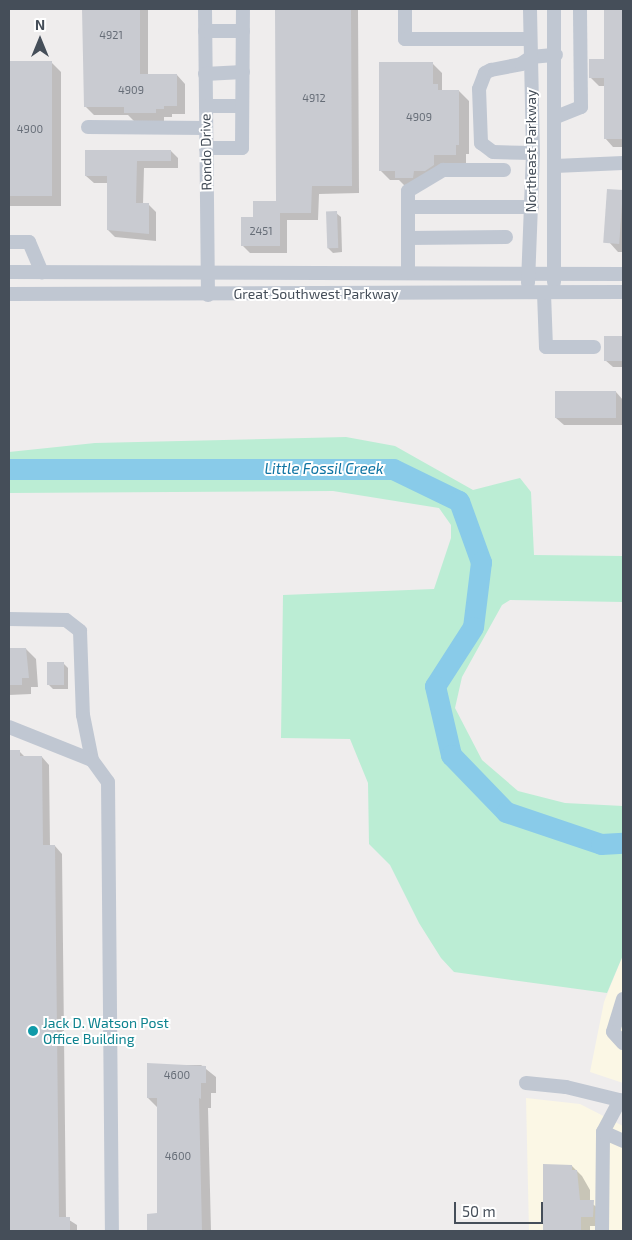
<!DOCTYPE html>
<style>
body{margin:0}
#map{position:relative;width:632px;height:1240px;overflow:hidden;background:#efeded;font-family:"Exo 2",sans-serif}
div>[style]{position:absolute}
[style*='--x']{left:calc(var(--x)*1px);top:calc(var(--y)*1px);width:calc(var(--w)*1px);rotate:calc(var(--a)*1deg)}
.commercial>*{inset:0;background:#fbf7e5}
.green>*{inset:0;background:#bbedd4}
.shadow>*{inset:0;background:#0003}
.river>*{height:21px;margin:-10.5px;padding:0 10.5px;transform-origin:10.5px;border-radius:10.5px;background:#89cbe9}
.building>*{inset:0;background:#c9cbd1;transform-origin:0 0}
.minor>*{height:14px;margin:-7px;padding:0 7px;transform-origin:7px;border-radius:7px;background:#c0c7d2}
.dots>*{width:14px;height:14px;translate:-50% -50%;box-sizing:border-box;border:2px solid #fff;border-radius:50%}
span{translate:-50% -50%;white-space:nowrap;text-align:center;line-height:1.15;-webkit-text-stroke:4px #fff;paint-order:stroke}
.number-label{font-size:11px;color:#666d77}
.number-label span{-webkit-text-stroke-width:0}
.street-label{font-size:14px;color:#454e59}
.culture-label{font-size:14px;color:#0d838f}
.left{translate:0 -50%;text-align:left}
.water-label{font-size:15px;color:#0f74a3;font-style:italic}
.frame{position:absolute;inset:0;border:10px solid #454e59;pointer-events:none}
.north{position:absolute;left:15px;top:15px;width:50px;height:50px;-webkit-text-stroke:4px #fff;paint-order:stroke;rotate:0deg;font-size:14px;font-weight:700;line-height:20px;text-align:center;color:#454e59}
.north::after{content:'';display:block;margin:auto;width:18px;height:22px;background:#454e59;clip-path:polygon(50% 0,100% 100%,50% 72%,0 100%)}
.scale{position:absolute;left:454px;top:1202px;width:89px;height:22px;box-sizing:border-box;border:2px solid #454e59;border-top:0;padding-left:6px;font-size:15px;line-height:18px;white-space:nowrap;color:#454e59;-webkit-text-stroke:4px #fff;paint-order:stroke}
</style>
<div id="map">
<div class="commercial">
<i style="clip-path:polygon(623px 955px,623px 1083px,590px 1072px,604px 1002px)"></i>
<i style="clip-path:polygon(526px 1098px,580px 1104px,623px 1126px,623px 1231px,529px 1231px)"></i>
</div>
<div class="green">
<i style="clip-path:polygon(346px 437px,395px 446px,473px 490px,520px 478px,531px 492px,534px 555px,623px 556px,623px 602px,510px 600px,502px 605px,462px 677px,455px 708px,482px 760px,518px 791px,565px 803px,623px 806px,623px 955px,607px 993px,454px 972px,441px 958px,419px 923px,390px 865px,369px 844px,368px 783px,350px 739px,281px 738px,283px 595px,434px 589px,451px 538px,451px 525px,439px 508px,333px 491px,9px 493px,9px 452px,95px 443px)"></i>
</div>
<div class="shadow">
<i style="clip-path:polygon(84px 9px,148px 9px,148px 75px,177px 75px,185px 84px,185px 114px,172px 114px,172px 117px,164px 117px,164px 121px,134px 121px,128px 115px,94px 115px,85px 106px)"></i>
<i style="clip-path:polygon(277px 9px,358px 9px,359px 193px,319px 194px,318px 220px,287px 220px,287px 253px,250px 253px,242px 245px,254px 218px,277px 202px)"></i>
<i style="clip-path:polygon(605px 9px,623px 9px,623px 147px,613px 147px,605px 138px,605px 86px,599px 86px,591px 78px,605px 61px)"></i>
<i style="clip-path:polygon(9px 62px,51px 62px,61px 72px,61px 206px,9px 206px)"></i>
<i style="clip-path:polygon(433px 64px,442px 73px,442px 91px,459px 91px,469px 101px,469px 154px,466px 154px,466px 164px,406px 187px,399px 180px,390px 180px,380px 170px)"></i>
<i style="clip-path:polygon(171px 151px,178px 158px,178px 168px,144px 168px,143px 205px,149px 205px,156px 212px,156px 241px,115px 237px,108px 230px,108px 183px,94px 183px,86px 176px)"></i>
<i style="clip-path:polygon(609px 191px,623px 191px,623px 252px,618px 252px,609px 242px)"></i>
<i style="clip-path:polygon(336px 213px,341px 217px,342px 252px,333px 253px,328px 248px)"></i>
<i style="clip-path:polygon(623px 337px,623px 367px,613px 367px,605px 360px,605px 338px)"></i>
<i style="clip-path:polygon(616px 392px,623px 400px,623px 425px,564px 425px,556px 418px)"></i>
<i style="clip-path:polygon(9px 649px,26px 649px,36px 659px,38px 687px,31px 687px,31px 694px,9px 695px)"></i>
<i style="clip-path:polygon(63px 663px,68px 668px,68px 689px,53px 689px,48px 684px)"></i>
<i style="clip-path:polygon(9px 751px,19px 751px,25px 757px,42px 757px,49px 765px,50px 846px,55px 846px,62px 854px,66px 1218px,77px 1225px,77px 1231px,9px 1231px)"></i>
<i style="clip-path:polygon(149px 1065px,201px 1065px,216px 1077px,216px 1093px,211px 1093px,211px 1108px,208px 1108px,211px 1231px,148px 1231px,148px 1215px,158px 1215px,158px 1108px,148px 1098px)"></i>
<i style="clip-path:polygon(544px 1165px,572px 1166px,582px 1176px,590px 1190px,590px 1202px,603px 1212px,603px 1226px,590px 1226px,590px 1231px,544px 1231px)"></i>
</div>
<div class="river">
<i style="--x:9;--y:469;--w:384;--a:0"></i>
<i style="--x:393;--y:469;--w:73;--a:25.9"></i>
<i style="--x:459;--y:501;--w:65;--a:70.2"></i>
<i style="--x:481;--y:562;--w:65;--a:97"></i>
<i style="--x:473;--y:627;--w:70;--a:122.8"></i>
<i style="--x:435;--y:686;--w:71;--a:76.9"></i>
<i style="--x:451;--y:755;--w:79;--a:46"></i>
<i style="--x:506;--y:812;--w:100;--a:18.6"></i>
<i style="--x:601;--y:844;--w:22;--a:-3"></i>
</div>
<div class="building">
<i style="clip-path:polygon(82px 9px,140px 9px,140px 74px,177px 74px,177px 106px,164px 106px,164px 109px,156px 109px,156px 113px,124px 113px,124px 107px,84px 107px)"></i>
<i style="clip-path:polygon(275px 9px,351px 9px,352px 186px,312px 186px,311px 213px,280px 213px,280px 246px,241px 246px,241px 217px,253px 217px,253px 201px,276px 201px)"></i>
<i style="clip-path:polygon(604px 9px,623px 9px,623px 139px,604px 139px,604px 78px,589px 78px,589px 59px,604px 59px)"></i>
<i style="left:9px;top:61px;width:43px;height:135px"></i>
<i style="clip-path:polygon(379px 62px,433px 62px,433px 84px,438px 84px,438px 90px,459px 90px,459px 145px,456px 145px,456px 155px,434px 155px,434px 165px,425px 171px,414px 171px,413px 178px,395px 178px,395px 171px,379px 171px)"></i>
<i style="clip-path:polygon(85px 150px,171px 150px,171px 161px,137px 161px,136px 203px,149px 203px,149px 234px,107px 230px,107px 176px,85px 176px)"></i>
<i style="left:607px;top:189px;width:16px;height:54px;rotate:4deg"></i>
<i style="left:337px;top:211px;width:37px;height:11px;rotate:88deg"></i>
<i style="left:604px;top:336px;width:19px;height:25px"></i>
<i style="left:555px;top:391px;width:61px;height:27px"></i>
<i style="clip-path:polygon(9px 648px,26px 648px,29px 678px,22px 678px,22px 685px,9px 685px)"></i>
<i style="left:47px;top:662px;width:17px;height:23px"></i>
<i style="clip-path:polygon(9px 750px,20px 750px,20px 756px,42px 756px,43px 845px,55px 845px,59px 1217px,70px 1217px,70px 1231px,9px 1231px)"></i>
<i style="clip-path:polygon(147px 1063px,206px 1066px,206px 1083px,201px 1083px,201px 1099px,199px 1098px,202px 1231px,147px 1231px,147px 1214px,157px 1213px,157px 1098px,147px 1098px)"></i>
<i style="clip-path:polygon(543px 1164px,572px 1165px,572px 1170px,577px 1170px,580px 1200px,594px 1200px,593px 1217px,581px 1217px,581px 1231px,543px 1231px)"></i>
</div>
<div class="minor">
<i style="--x:205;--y:9;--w:286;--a:89.4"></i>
<i style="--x:405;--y:9;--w:30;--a:90"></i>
<i style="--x:405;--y:39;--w:125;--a:0"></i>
<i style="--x:205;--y:31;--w:38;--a:0"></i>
<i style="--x:205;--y:74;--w:38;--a:-3"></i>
<i style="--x:206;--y:106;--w:36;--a:0"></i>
<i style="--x:556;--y:117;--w:27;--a:-22"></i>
<i style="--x:581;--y:107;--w:98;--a:-90.6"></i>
<i style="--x:88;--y:127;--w:118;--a:0.5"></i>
<i style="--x:206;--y:148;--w:36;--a:0"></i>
<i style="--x:242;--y:148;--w:139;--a:-89.6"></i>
<i style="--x:533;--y:153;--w:40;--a:-178.6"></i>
<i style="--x:493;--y:152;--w:15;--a:-143"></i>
<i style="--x:481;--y:143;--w:54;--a:-92.1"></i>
<i style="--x:479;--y:89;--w:17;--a:-69"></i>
<i style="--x:485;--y:73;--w:7;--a:-27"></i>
<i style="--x:491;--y:70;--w:31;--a:-11"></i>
<i style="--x:521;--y:64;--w:12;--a:-35"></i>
<i style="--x:531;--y:57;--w:25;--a:-5"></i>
<i style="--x:555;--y:166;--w:68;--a:-2.5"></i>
<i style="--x:408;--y:207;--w:124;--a:0"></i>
<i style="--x:408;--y:238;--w:98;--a:-0.6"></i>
<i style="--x:9;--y:242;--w:20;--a:0"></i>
<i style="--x:29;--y:242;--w:33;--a:67"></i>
<i style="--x:9;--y:272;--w:614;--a:0.19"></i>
<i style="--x:408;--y:273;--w:82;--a:-90"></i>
<i style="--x:408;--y:191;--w:41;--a:-31"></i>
<i style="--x:443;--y:170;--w:61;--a:0"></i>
<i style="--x:554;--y:282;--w:273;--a:-90"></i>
<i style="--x:528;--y:283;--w:130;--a:-87.8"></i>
<i style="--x:533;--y:153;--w:144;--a:-91.2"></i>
<i style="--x:544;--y:293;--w:54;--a:87.9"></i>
<i style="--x:546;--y:347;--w:48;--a:0"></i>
<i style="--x:9;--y:294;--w:614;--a:-0.19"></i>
<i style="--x:9;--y:619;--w:57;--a:1"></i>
<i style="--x:66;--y:620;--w:18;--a:38"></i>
<i style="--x:80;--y:631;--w:84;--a:88"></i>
<i style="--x:83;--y:715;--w:46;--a:78.7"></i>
<i style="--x:9;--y:727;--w:89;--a:21.7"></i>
<i style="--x:92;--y:760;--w:27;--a:54"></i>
<i style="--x:108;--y:782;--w:449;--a:89.5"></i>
<i style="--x:623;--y:999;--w:34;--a:107"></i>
<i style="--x:613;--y:1032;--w:15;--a:48"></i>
<i style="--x:526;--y:1083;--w:40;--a:5.7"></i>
<i style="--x:566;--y:1087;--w:59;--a:13.8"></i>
<i style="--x:603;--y:1132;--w:22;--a:24"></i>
<i style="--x:602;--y:1231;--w:99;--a:-89.4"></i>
<i style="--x:603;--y:1132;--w:36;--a:-62"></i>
</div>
<div class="dots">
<i style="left:33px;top:1031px;background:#0f9aa8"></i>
</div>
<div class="number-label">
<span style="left:111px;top:35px">4921</span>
<span style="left:131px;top:90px">4909</span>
<span style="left:314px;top:98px">4912</span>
<span style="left:419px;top:117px">4909</span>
<span style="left:30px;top:129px">4900</span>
<span style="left:261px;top:231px">2451</span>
<span style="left:177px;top:1075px">4600</span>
<span style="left:178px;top:1156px">4600</span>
</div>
<div class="street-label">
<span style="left:531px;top:151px;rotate:-90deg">Northeast Parkway</span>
<span style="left:206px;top:152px;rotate:-91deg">Rondo Drive</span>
<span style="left:316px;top:294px">Great Southwest Parkway</span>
</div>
<div class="culture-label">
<span class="left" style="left:43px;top:1031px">Jack D. Watson Post<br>Office Building</span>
</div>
<div class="water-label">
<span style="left:324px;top:469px">Little Fossil Creek</span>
</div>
<div class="frame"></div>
<div class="north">N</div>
<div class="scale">50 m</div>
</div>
